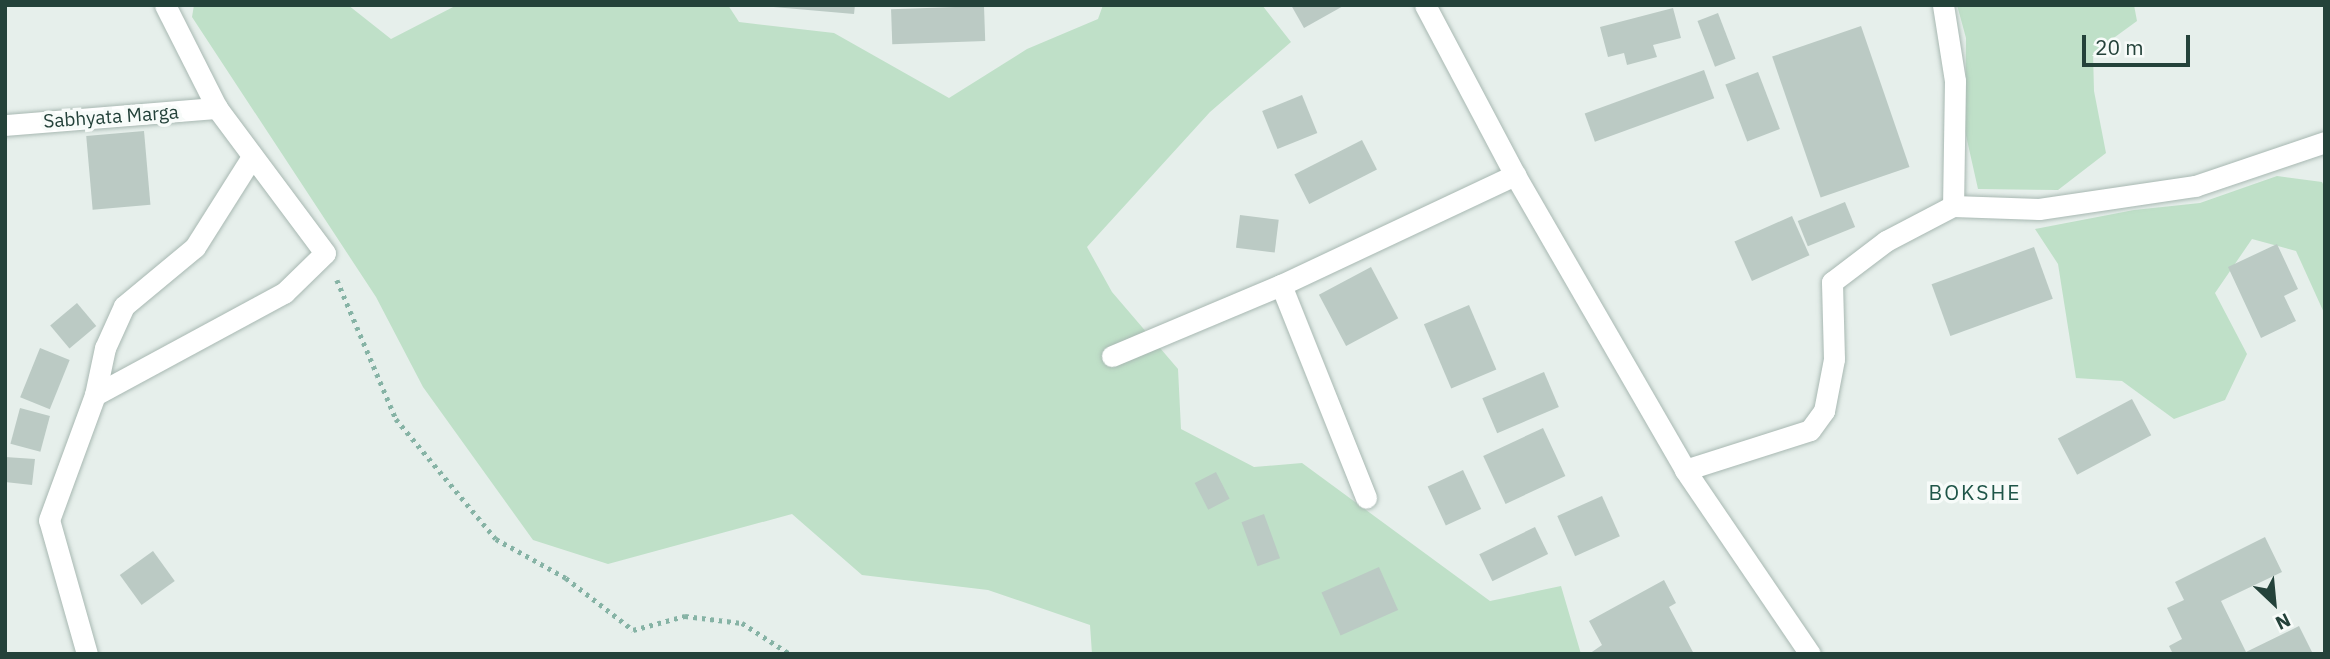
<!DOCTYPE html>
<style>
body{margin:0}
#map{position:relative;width:2330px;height:659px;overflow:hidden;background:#e6efeb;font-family:"IBM Plex Sans",sans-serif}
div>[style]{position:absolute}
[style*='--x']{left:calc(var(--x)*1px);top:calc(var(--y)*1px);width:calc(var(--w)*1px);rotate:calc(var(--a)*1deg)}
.green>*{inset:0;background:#bfe0c8}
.building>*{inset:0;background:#bbcac4;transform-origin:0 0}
.path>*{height:4.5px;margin-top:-2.25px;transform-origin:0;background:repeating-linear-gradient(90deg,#86b3a5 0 3.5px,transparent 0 8.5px)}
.roads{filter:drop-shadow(0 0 2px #a8b8b2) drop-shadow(0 0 2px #a8b8b2)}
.minor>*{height:21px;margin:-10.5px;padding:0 10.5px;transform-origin:10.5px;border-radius:10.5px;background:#fff}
.secondary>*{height:21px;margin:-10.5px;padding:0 10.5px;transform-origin:10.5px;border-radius:10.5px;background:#fff}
span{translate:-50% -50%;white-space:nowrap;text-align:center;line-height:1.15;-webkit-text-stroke:7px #f7fbf9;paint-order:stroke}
.street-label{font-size:19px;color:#24423a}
.neighbourhood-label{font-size:21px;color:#1f5548;letter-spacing:2px}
.frame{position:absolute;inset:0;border:7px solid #24423a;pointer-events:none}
.north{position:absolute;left:2239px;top:568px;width:70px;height:70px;-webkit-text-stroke:5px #f7fbf9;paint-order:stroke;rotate:154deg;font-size:19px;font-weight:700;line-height:28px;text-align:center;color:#24423a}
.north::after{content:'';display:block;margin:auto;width:24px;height:32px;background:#24423a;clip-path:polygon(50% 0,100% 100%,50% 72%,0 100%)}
.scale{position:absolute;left:2082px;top:35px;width:108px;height:32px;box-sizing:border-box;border:4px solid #24423a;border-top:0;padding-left:9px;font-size:21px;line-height:24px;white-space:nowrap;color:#24423a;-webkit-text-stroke:5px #f7fbf9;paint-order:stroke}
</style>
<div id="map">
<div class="green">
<i style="clip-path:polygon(194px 5px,348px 5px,391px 39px,457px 5px,728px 5px,739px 22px,834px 33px,949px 98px,1027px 49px,1098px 19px,1103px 5px,1262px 5px,1291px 42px,1210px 112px,1087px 247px,1112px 292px,1178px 369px,1181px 429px,1254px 467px,1302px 463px,1490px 601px,1561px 586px,1581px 654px,1092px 654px,1090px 625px,988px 590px,862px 575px,792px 514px,608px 564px,533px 540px,423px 387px,376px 297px,192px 17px)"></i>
<i style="clip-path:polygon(1957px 5px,2134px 5px,2137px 21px,2093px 53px,2094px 91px,2106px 153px,2058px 190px,1978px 189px,1965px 131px,1966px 38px)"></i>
<i style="clip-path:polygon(2277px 176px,2322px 182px,2325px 188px,2325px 315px,2296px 251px,2252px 239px,2215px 293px,2247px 354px,2225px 400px,2174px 419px,2122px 381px,2076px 378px,2058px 264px,2035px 229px,2134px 210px,2200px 203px)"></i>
</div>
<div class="building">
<i style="clip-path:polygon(752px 5px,855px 5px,854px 14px)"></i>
<i style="clip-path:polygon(1291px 5px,1345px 5px,1304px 28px)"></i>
<i style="left:984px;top:6px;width:35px;height:93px;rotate:88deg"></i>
<i style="clip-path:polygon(1673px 8px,1681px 38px,1653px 45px,1657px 57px,1627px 65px,1624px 53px,1608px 57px,1600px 27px)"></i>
<i style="left:1718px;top:13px;width:49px;height:22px;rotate:69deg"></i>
<i style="left:1861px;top:26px;width:149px;height:94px;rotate:71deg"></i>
<i style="left:1704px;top:70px;width:30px;height:127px;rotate:70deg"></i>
<i style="left:1758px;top:72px;width:61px;height:35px;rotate:69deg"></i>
<i style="left:1302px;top:95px;width:41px;height:43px;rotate:68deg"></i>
<i style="left:144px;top:131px;width:74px;height:58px;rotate:85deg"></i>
<i style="left:1362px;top:140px;width:33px;height:76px;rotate:63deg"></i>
<i style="left:1845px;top:202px;width:27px;height:51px;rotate:68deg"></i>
<i style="left:1240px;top:215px;width:39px;height:33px;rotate:7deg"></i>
<i style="left:1792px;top:216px;width:43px;height:63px;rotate:66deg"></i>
<i style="clip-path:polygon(2277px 244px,2298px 289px,2284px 296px,2296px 321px,2261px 338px,2228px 267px)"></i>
<i style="left:2034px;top:247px;width:55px;height:109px;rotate:70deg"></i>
<i style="left:1371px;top:267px;width:58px;height:59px;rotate:62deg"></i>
<i style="left:77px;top:303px;width:30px;height:35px;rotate:50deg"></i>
<i style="left:1469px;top:305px;width:70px;height:49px;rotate:67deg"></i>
<i style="left:40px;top:348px;width:32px;height:53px;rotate:22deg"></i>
<i style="left:1544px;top:372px;width:38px;height:67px;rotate:67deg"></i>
<i style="left:2132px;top:399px;width:41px;height:84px;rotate:62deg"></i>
<i style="left:20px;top:408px;width:31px;height:37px;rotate:15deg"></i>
<i style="left:1543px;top:428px;width:53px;height:66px;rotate:65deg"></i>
<i style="clip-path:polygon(5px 457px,35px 459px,32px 485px,5px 482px)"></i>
<i style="left:1463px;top:470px;width:43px;height:39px;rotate:65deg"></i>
<i style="left:1216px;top:472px;width:30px;height:24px;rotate:63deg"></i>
<i style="left:1602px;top:496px;width:44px;height:49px;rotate:66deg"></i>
<i style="left:1264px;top:514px;width:47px;height:24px;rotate:70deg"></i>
<i style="left:1535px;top:527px;width:30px;height:62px;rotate:64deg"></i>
<i style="clip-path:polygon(2265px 537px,2282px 572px,2221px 601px,2246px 652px,2299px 626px,2313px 654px,2173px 654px,2169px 646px,2182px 639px,2167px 608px,2184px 600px,2175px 582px)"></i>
<i style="left:153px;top:551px;width:37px;height:41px;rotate:54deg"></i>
<i style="left:1379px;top:567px;width:47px;height:63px;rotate:66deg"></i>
<i style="clip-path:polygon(1664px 580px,1676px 603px,1669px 607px,1694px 654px,1589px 654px,1602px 645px,1589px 621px)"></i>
</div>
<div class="path">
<i style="--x:337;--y:280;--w:151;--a:67"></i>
<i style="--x:396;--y:419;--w:156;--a:50.2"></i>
<i style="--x:496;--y:539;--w:80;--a:29.1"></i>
<i style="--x:566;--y:578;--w:85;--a:37.8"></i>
<i style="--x:633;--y:630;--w:54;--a:-15.1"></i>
<i style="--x:685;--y:616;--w:57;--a:7"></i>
<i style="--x:742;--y:623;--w:57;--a:32.9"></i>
</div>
<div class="roads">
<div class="minor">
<i style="--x:1943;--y:5;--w:77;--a:81"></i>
<i style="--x:1955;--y:81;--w:125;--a:90.9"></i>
<i style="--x:5;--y:125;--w:213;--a:-4.6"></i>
<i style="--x:1281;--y:285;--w:229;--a:68.2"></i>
<i style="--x:1112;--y:356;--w:183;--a:-22.8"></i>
<i style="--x:1281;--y:285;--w:259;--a:-25.2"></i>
<i style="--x:95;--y:395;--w:48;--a:-78"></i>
<i style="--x:105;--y:348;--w:46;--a:-65.7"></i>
<i style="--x:124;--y:306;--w:92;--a:-39.7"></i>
<i style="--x:195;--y:247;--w:107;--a:-57.7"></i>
<i style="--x:1685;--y:470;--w:131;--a:-17.7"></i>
<i style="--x:1810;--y:430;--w:24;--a:-54"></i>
<i style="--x:1824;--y:411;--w:53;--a:-79.1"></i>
<i style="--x:1834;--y:359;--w:77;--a:-91.5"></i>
<i style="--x:1832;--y:282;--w:68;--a:-37.2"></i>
<i style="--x:1886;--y:241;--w:76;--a:-27.6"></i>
<i style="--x:1953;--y:206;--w:86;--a:2"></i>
<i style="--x:2039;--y:209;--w:158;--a:-8.4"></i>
<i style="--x:2195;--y:186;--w:137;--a:-18.7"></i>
<i style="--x:87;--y:654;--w:139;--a:-105.8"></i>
<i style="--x:49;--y:520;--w:133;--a:-69.8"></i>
<i style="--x:95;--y:395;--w:215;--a:-28.4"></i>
<i style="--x:284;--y:293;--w:57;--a:-44.3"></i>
<i style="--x:325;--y:253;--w:181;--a:-126.7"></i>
<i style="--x:217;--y:108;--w:115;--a:-116.8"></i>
</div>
<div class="secondary">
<i style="--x:1425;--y:5;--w:192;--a:62.1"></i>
<i style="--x:1515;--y:175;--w:340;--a:60"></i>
<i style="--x:1685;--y:470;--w:222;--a:55.8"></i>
</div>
</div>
<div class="street-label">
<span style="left:111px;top:117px;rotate:-4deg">Sabhyata Marga</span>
</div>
<div class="neighbourhood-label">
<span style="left:1975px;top:492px">BOKSHE</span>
</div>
<div class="frame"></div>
<div class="north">N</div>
<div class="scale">20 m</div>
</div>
